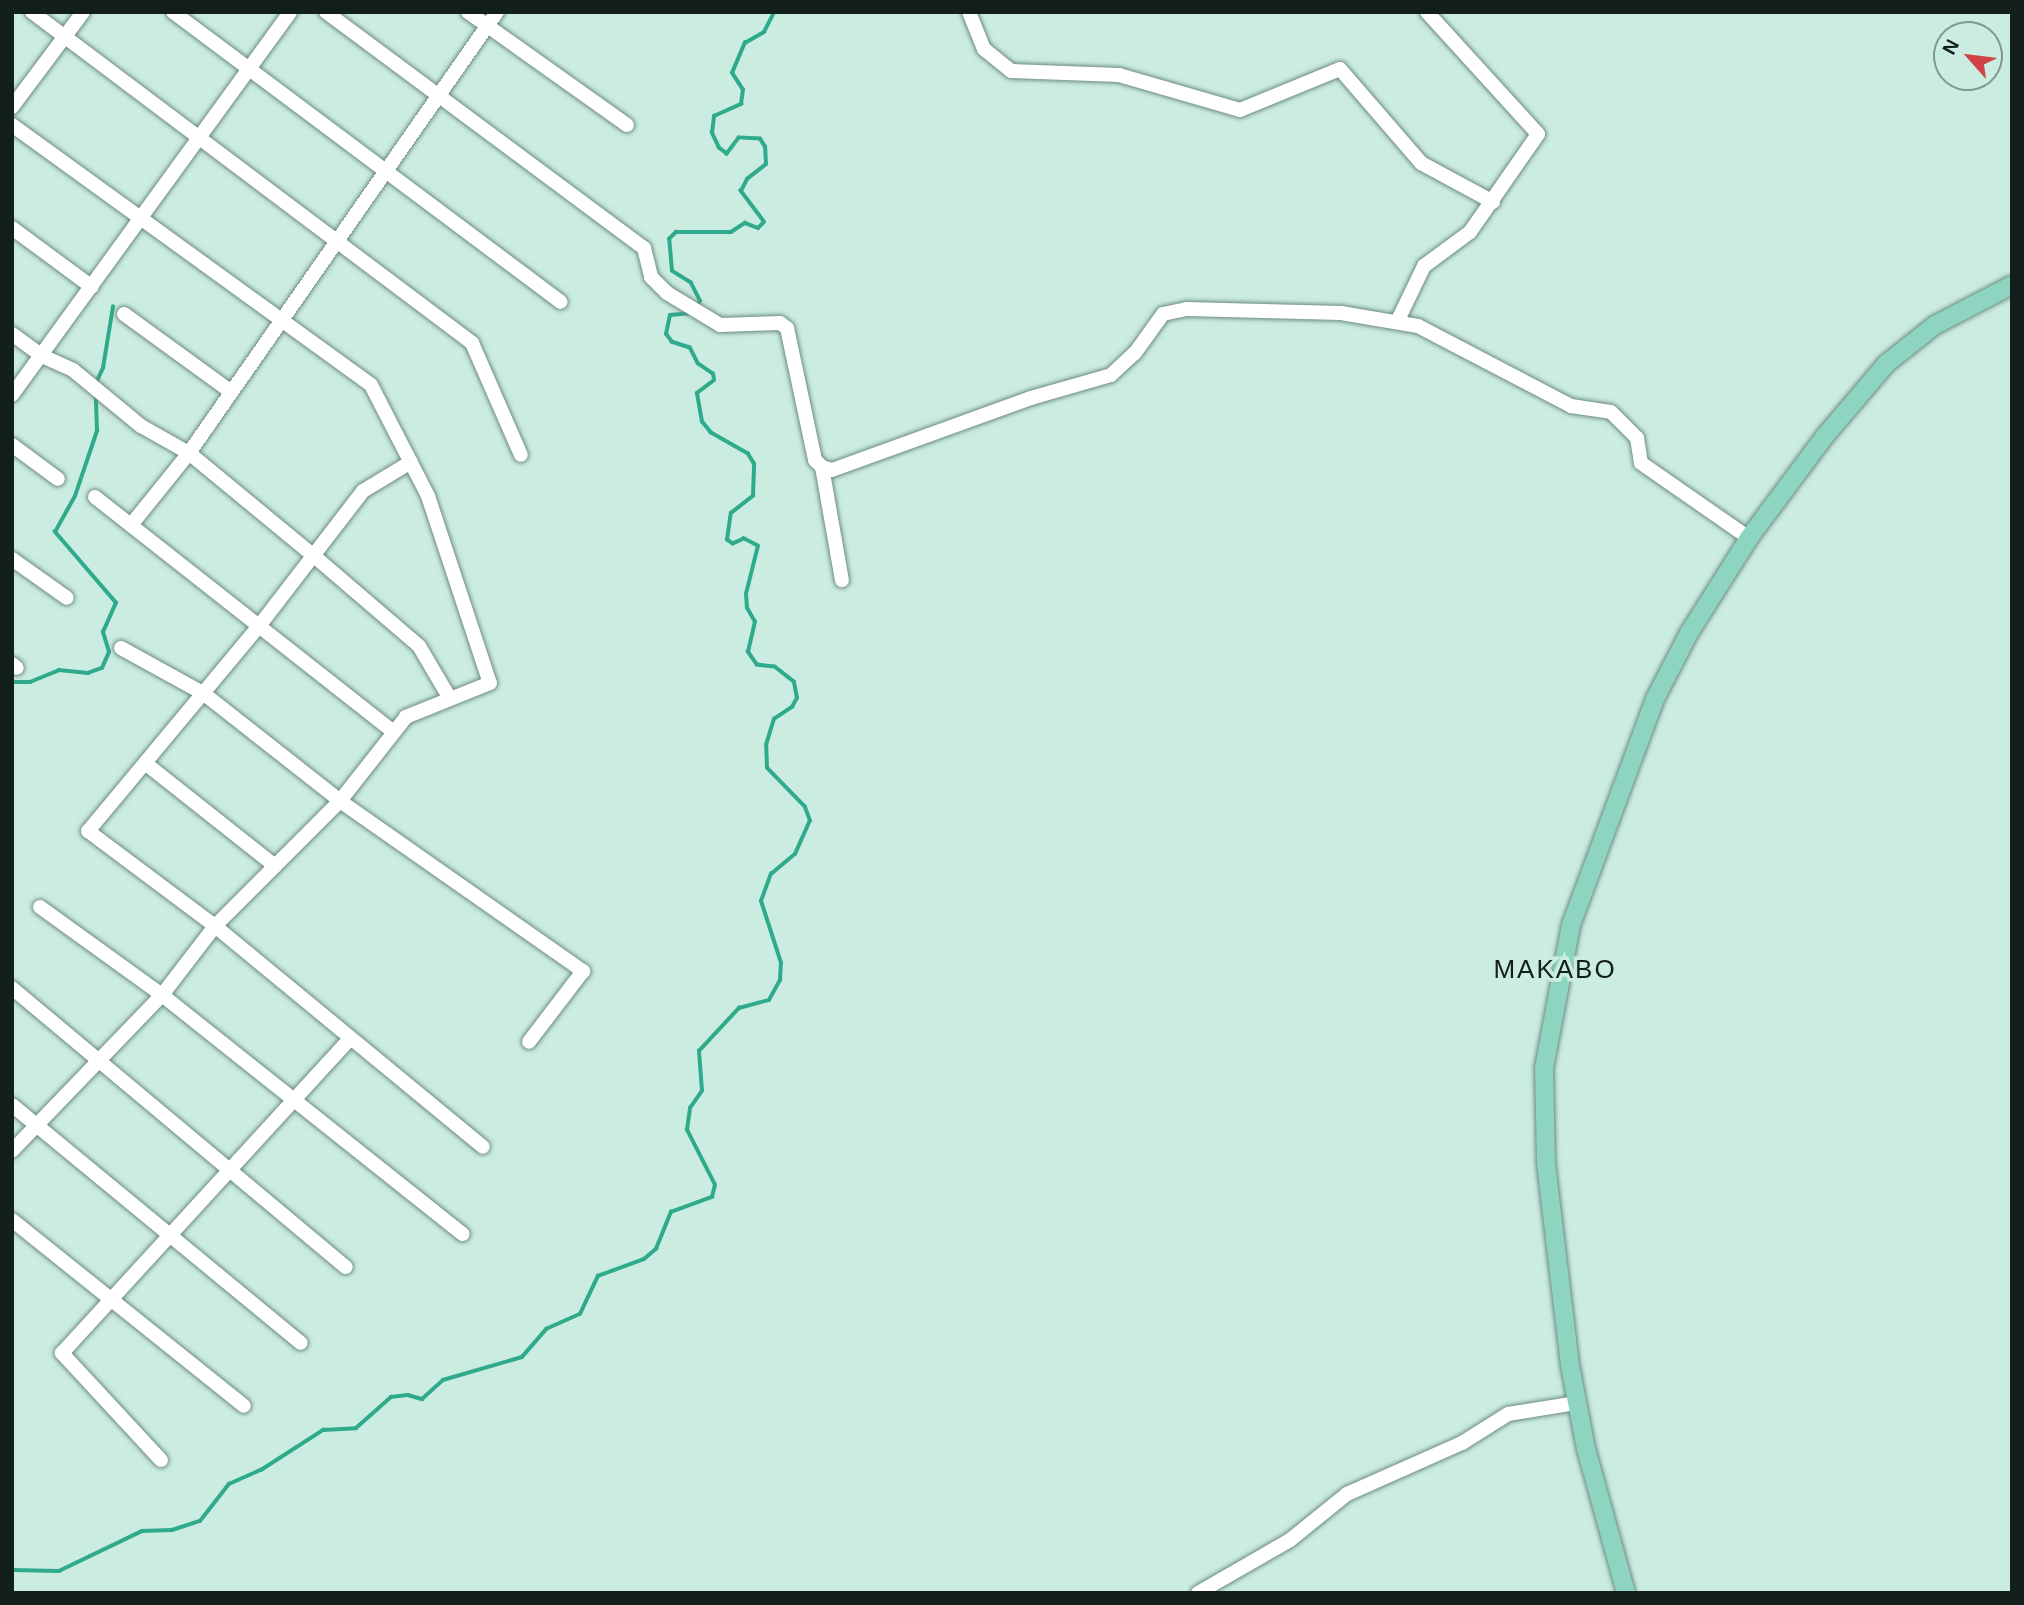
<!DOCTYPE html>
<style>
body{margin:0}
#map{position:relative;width:2024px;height:1605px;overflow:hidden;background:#cbece0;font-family:Arial,sans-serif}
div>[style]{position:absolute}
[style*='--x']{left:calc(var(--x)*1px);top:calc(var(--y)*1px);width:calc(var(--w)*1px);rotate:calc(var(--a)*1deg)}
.stream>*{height:3.5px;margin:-1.75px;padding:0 1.75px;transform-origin:1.75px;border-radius:1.75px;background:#2fab8c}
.roads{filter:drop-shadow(0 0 2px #6d8b81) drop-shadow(0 0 2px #6d8b81)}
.minor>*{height:14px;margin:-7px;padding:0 7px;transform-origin:7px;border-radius:7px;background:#fff}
.major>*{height:18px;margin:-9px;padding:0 9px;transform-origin:9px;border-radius:9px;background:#8dd4c1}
span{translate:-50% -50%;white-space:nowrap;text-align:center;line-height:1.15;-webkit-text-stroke:7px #cbece0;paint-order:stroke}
.quarter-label{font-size:26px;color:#131f1b;letter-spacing:2px}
.frame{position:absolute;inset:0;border:14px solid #131f1b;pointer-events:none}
.north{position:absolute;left:1933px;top:21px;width:70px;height:70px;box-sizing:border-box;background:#cbece0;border:2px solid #819a91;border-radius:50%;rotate:298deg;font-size:19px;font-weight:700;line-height:28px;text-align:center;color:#131f1b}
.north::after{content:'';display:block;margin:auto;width:24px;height:32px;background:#d14148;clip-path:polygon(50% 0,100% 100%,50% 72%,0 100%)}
</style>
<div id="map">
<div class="stream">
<i style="--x:696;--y:307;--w:7;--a:-56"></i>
<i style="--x:700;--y:301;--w:20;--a:-117"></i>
<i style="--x:691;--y:283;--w:22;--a:-148"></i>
<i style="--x:672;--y:271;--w:32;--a:-95"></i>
<i style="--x:669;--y:239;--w:10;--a:-45"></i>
<i style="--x:676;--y:232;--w:55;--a:0"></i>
<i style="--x:731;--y:232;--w:17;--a:-33"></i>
<i style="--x:745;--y:223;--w:14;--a:21"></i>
<i style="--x:758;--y:228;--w:8;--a:-45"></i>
<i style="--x:764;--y:222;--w:39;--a:-127"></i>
<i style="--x:741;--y:191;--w:13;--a:-63"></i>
<i style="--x:747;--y:179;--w:24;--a:-38"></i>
<i style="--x:766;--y:164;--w:17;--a:-93"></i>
<i style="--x:765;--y:147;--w:9;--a:-122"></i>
<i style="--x:760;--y:139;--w:21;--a:-177"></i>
<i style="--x:739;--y:138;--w:20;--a:127"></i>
<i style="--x:727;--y:154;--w:10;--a:-143"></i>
<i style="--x:719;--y:148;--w:17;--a:-115"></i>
<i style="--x:712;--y:133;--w:17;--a:-83"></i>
<i style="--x:714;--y:116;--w:30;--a:-24"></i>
<i style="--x:741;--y:104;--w:14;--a:-82"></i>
<i style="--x:743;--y:90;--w:20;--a:-123"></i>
<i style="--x:732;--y:73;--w:33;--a:-67"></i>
<i style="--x:745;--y:43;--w:22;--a:-30"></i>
<i style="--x:764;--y:32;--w:22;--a:-63"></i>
<i style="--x:96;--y:383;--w:17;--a:-65"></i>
<i style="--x:103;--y:368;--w:62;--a:-80.7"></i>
<i style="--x:12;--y:682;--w:18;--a:0"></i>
<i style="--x:30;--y:682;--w:31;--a:-22"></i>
<i style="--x:59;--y:670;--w:29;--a:6"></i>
<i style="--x:88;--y:673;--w:15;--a:-20"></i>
<i style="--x:102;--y:668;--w:17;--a:-66"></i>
<i style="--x:109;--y:652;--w:21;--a:-107"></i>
<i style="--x:103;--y:632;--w:32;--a:-66"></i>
<i style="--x:116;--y:603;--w:94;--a:-130.7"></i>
<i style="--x:55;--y:532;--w:41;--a:-60.9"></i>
<i style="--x:75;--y:496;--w:69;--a:-71.3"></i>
<i style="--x:97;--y:431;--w:36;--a:-92"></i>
<i style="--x:12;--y:1570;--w:47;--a:1.2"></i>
<i style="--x:59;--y:1571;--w:92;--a:-25.7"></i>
<i style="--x:142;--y:1531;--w:30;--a:-2"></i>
<i style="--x:172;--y:1530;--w:29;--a:-18"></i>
<i style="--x:200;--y:1521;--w:47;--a:-51.9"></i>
<i style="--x:229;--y:1484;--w:35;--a:-24"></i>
<i style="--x:261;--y:1470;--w:74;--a:-32.8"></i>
<i style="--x:323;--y:1430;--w:33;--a:-3"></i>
<i style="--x:356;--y:1428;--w:47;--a:-41.5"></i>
<i style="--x:391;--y:1397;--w:17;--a:-7"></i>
<i style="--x:408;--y:1395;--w:15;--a:16"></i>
<i style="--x:422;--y:1399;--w:28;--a:-42"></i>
<i style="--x:443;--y:1380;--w:82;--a:-16.2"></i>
<i style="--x:522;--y:1357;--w:37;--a:-49"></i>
<i style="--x:546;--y:1329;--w:37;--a:-24"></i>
<i style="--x:580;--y:1314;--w:42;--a:-64.7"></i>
<i style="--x:598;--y:1276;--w:49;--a:-20.3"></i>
<i style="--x:644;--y:1259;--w:16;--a:-40"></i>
<i style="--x:656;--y:1249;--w:40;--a:-68"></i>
<i style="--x:671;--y:1212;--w:44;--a:-20.1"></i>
<i style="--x:712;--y:1197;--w:12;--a:-76"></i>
<i style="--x:715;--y:1185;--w:62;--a:-117"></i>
<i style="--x:687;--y:1130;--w:22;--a:-82"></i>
<i style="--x:690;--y:1108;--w:21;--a:-55"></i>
<i style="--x:702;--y:1091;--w:40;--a:-94.3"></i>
<i style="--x:699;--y:1051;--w:59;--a:-47.1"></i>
<i style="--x:739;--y:1008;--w:31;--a:-15"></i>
<i style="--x:769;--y:1000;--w:23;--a:-61"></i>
<i style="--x:780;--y:980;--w:17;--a:-87"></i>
<i style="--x:781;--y:963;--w:65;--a:-107.9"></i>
<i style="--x:761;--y:901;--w:29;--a:-70"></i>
<i style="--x:771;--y:874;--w:31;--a:-40"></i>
<i style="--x:795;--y:854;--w:36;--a:-66"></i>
<i style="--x:810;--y:821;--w:15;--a:-110"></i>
<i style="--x:805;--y:807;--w:54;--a:-134.3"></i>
<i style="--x:767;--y:768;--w:23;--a:-92"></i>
<i style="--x:766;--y:745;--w:27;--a:-73"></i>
<i style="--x:774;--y:719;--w:22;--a:-34"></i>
<i style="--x:792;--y:707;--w:10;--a:-61"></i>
<i style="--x:797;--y:698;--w:16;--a:-101"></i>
<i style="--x:794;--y:682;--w:24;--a:-142"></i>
<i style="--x:775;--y:667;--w:18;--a:-174"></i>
<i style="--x:757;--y:665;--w:16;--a:-125"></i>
<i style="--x:748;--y:652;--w:31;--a:-77"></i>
<i style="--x:755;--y:622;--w:16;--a:-120"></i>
<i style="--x:747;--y:608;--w:14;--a:-94"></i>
<i style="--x:746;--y:594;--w:49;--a:-76"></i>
<i style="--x:758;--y:546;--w:16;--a:-153"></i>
<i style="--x:744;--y:539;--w:12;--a:156"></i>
<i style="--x:733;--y:544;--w:7;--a:-146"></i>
<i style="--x:727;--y:540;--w:27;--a:-82"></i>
<i style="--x:731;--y:513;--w:28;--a:-38"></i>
<i style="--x:753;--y:496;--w:32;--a:-88"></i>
<i style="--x:754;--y:464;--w:12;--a:-121"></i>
<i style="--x:748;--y:454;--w:43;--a:-150.4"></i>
<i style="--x:711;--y:433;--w:14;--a:-129"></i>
<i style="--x:702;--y:422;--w:29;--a:-100"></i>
<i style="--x:697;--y:393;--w:21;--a:-37"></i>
<i style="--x:714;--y:380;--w:6;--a:-99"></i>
<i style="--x:713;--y:374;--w:18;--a:-146"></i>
<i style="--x:698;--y:364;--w:18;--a:-117"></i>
<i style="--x:690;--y:348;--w:19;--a:-162"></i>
<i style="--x:672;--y:342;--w:10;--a:-127"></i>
<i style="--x:666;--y:334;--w:19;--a:-78"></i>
<i style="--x:670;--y:315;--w:22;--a:-5"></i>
</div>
<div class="roads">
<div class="minor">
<i style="--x:32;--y:12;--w:551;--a:36.95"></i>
<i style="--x:472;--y:343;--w:122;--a:66.4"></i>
<i style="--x:173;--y:12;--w:484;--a:36.8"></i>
<i style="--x:326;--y:12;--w:396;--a:36.6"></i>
<i style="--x:644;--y:248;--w:30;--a:76"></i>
<i style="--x:651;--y:277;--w:23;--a:45"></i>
<i style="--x:667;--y:293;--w:62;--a:31.1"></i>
<i style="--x:720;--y:325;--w:60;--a:-1.9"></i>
<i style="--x:780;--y:323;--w:9;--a:36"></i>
<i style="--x:787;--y:328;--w:135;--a:78"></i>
<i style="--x:815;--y:460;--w:10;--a:45"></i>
<i style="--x:822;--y:467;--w:10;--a:17"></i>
<i style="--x:832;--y:470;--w:212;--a:-19.9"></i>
<i style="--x:1031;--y:398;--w:83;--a:-16"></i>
<i style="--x:1111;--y:375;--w:33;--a:-43"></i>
<i style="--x:1135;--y:353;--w:48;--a:-54.3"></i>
<i style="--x:1163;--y:314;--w:24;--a:-12"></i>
<i style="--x:1186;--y:309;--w:155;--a:1.5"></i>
<i style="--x:1341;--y:313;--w:78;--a:9.6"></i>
<i style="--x:1418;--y:326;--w:173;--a:27.6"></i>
<i style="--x:1571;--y:406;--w:40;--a:8.5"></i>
<i style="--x:1611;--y:412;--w:37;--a:45"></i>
<i style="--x:1637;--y:438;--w:25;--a:81"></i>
<i style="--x:1641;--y:463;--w:131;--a:34.8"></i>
<i style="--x:468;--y:12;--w:195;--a:35.4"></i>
<i style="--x:969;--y:12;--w:40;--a:68"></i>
<i style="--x:984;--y:49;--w:35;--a:39"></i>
<i style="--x:1011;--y:71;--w:108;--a:2.1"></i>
<i style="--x:1119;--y:75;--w:126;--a:16.1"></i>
<i style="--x:1240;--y:110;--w:108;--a:-22.3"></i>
<i style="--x:1340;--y:69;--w:124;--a:49.2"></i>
<i style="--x:1421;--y:163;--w:82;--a:28.4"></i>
<i style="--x:12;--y:107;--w:119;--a:-53.2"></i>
<i style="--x:12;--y:125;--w:443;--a:35.9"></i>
<i style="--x:371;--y:385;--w:125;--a:62.8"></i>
<i style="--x:428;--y:496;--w:197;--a:71.7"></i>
<i style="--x:490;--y:683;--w:91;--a:158"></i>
<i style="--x:406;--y:717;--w:107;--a:128.2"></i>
<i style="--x:340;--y:801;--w:177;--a:135"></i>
<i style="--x:215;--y:926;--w:87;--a:127.5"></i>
<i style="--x:162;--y:995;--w:216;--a:133.9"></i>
<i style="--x:12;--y:228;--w:99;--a:36.4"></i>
<i style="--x:124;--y:314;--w:131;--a:36"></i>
<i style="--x:1398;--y:320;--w:60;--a:-64.3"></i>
<i style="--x:1424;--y:266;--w:57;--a:-36.5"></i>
<i style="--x:1470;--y:232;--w:119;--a:-55.2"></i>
<i style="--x:1538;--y:134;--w:165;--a:-132.3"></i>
<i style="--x:12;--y:334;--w:37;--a:36"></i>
<i style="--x:42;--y:356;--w:34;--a:24"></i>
<i style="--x:73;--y:370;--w:88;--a:39.5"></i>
<i style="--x:141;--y:426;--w:55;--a:29.4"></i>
<i style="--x:189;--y:453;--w:162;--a:39.5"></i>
<i style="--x:314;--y:556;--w:138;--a:40.6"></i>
<i style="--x:419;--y:646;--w:59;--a:59.5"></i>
<i style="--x:12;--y:395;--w:473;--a:-54"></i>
<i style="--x:12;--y:445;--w:57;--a:36.5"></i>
<i style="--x:411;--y:462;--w:56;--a:148.9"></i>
<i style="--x:363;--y:491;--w:170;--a:127.6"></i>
<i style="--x:259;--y:626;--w:267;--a:129.8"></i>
<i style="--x:88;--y:831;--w:159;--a:36.8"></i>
<i style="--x:215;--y:926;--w:347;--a:39.5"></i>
<i style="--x:822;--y:467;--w:115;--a:80"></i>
<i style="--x:95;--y:497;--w:380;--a:38.2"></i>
<i style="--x:131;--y:525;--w:92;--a:-51.1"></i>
<i style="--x:189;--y:453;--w:538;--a:-55.07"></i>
<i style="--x:12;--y:559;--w:67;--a:35.3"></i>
<i style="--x:121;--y:648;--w:94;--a:28.8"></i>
<i style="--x:203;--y:693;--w:174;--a:38.2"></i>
<i style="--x:340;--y:801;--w:297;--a:35"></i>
<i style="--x:583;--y:971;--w:89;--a:127.3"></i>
<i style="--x:12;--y:664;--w:6;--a:39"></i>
<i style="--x:145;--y:763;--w:166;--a:38.4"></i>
<i style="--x:40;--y:907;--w:150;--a:35.8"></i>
<i style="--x:162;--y:995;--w:384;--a:38.5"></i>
<i style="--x:12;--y:988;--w:435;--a:39.9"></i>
<i style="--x:12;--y:1105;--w:374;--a:39.5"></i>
<i style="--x:12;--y:1220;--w:297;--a:38.7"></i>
<i style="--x:161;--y:1460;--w:146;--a:-132.8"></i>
<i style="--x:62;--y:1353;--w:427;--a:-47.5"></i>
<i style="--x:1198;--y:1593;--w:106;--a:-29.9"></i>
<i style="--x:1290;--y:1540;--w:73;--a:-38.9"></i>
<i style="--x:1347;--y:1494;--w:126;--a:-23.9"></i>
<i style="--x:1462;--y:1443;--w:54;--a:-32.2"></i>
<i style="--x:1508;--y:1414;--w:70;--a:-9.1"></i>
</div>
<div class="major">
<i style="--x:1626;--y:1593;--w:149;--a:-105.5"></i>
<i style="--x:1586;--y:1449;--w:86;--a:-100.8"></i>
<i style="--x:1570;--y:1365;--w:203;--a:-96.8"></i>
<i style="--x:1546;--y:1163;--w:95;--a:-91.2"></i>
<i style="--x:1544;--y:1068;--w:146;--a:-79.3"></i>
<i style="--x:1571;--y:925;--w:241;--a:-69.6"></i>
<i style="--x:1655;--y:699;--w:74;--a:-62.7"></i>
<i style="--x:1689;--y:633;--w:112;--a:-57.7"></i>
<i style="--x:1749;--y:538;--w:127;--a:-53.3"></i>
<i style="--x:1825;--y:436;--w:94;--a:-49.7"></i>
<i style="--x:1886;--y:364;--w:63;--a:-38.5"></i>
<i style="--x:1935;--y:325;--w:87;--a:-27.5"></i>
</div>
</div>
<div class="quarter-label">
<span style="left:1555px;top:970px">MAKABO</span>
</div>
<div class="frame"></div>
<div class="north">N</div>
</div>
